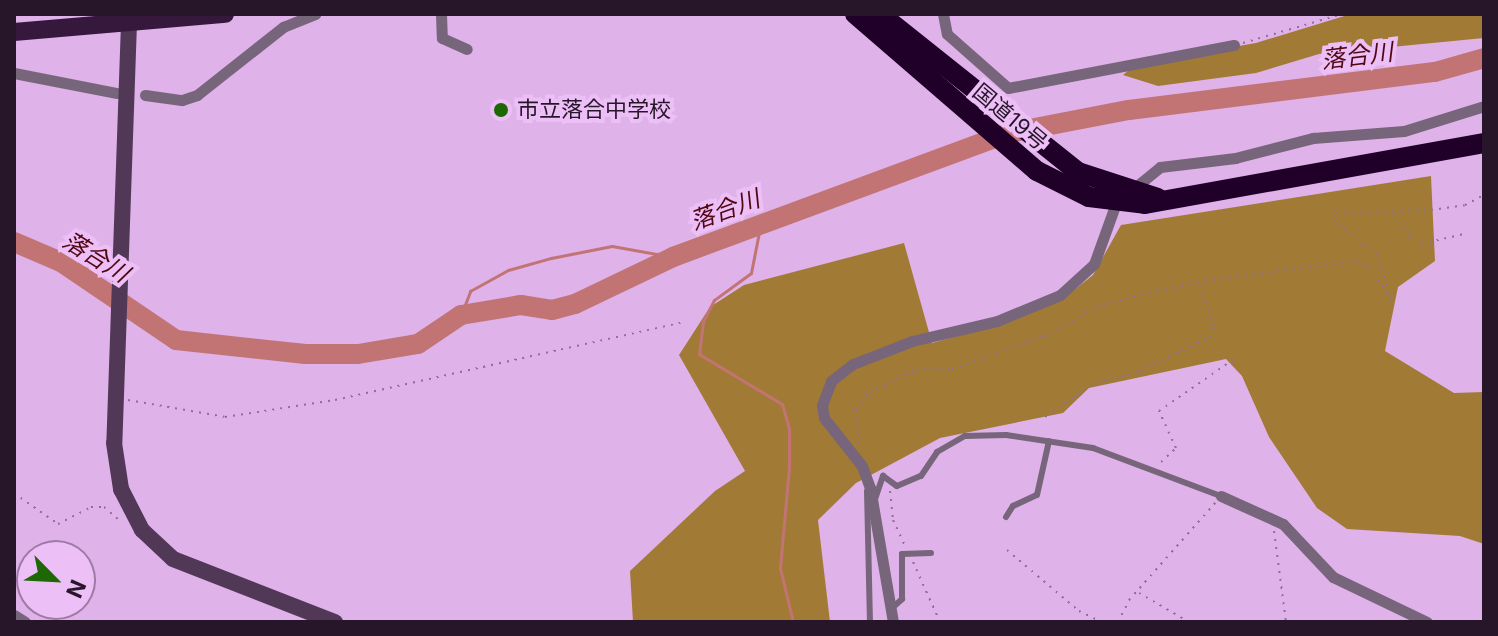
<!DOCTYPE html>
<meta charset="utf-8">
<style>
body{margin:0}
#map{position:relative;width:1498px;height:636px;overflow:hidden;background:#dfb2e9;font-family:Inter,"Noto Sans JP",sans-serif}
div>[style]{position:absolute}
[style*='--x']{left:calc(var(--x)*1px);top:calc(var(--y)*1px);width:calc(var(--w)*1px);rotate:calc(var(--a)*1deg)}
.forest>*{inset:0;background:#a17b35}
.stream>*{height:3px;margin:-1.5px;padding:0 1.5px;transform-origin:1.5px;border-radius:1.5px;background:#c27474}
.river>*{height:20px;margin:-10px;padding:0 10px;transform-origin:10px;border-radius:10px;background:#c27474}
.path>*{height:2px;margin-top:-1px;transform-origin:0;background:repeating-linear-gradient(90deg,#906f97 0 2px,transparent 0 8px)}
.lane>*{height:6px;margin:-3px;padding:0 3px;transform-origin:3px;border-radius:3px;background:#77657b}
.street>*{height:11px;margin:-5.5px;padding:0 5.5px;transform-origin:5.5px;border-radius:5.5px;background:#77657b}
.secondary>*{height:16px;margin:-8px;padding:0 8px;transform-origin:8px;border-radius:8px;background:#513857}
.primary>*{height:18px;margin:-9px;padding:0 9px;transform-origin:9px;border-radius:9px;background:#37183d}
.highway>*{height:20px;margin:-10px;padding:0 10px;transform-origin:10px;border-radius:10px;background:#200028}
.dots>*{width:22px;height:22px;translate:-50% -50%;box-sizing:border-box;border:4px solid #ecbff6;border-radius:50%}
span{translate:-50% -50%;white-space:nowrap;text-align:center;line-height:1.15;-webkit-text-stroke:8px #ecbff6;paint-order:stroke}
.poi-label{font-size:22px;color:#27162a}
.left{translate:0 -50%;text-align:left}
.street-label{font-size:22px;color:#27162a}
.water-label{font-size:24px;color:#510712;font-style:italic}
.frame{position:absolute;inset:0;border:16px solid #27162a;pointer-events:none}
.north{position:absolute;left:16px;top:540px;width:80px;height:80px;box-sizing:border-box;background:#ecbff6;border:2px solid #9d7ba4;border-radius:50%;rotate:114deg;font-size:22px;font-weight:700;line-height:32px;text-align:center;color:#27162a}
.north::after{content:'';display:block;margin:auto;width:28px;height:36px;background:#1d6804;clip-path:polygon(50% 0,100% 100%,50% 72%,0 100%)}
</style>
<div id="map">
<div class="forest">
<i style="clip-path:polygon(1351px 14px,1484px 14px,1484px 38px,1319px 54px,1256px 73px,1158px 86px,1123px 75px,1136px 64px,1256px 43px)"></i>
<i style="clip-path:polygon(1431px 176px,1435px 261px,1398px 287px,1385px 351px,1454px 393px,1484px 392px,1484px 544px,1460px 536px,1347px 529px,1317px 508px,1269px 437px,1242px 376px,1226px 359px,1089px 388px,1063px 413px,940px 438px,856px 483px,818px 520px,830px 622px,633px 622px,630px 571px,715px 491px,745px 471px,679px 355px,710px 307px,744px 285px,904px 243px,932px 343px,1009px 322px,1073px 291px,1093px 275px,1121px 225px)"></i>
</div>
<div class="stream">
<i style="--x:760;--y:227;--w:47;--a:101.1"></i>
<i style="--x:751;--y:273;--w:46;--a:143.9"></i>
<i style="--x:714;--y:300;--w:25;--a:117"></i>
<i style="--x:703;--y:322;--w:32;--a:97"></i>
<i style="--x:699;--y:354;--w:97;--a:31.1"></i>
<i style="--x:782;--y:404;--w:25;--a:74"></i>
<i style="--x:789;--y:428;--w:39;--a:90"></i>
<i style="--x:789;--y:467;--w:101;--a:95.1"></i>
<i style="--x:780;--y:568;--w:56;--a:76.5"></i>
<i style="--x:461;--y:315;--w:26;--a:-69"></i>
<i style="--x:470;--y:291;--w:43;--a:-28.9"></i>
<i style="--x:508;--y:270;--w:45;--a:-15.6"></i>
<i style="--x:551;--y:258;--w:62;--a:-11.1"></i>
<i style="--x:612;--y:246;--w:62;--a:10.2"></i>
</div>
<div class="river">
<i style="--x:14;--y:242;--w:51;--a:23.1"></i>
<i style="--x:61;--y:262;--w:139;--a:34.1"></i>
<i style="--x:176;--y:340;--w:130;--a:6.2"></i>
<i style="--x:305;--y:354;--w:53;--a:0"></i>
<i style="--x:358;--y:354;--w:61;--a:-9.5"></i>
<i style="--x:418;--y:344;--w:52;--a:-34"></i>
<i style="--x:461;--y:315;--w:61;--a:-9.5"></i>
<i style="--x:521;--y:305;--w:31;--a:9"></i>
<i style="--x:552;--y:310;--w:24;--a:-15"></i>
<i style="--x:575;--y:304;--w:109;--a:-25.6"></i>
<i style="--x:673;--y:257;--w:358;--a:-20.3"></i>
<i style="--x:1009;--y:133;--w:122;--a:-10.9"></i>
<i style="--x:1129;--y:110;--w:308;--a:-7.1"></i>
<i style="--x:1435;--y:72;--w:51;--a:-15.9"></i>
</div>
<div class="path">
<i style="--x:1243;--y:43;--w:103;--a:-16.3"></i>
<i style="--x:1394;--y:214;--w:28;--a:55"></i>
<i style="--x:1410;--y:237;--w:13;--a:32"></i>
<i style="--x:1421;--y:244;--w:44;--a:-13.1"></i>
<i style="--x:1392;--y:300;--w:47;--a:-108.4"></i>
<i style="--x:1377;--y:255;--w:54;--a:-141"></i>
<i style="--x:1335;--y:221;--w:8;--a:-90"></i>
<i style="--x:1335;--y:213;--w:96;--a:-1.8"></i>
<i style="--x:1431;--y:210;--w:34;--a:-8"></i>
<i style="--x:1465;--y:205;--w:21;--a:-28"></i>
<i style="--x:128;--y:400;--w:98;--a:9.9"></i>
<i style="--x:225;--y:417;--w:111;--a:-8.8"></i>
<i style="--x:335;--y:400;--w:357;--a:-12.6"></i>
<i style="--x:1045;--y:417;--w:55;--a:-34.6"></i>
<i style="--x:1090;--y:386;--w:51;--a:-17"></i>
<i style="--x:1139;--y:371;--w:79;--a:-25.6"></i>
<i style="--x:1210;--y:337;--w:12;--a:-70"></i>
<i style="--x:1214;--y:326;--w:46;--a:-110.4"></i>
<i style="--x:859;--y:443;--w:34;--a:-95"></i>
<i style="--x:856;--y:409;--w:21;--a:-51"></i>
<i style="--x:869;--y:393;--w:52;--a:-26.1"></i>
<i style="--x:916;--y:370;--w:35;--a:-2"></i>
<i style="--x:951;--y:369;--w:99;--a:-19.5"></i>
<i style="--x:1044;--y:336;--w:67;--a:-28.5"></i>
<i style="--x:1103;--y:304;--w:98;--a:-13"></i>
<i style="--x:1198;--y:282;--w:159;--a:-7.6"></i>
<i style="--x:1356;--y:261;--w:13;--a:23"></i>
<i style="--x:1368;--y:266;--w:42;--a:55.6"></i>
<i style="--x:1161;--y:462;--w:21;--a:-43"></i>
<i style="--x:1176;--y:448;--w:41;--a:-114.7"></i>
<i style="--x:1159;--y:411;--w:96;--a:-34.8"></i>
<i style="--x:890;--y:491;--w:29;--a:84"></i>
<i style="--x:893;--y:520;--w:29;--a:65"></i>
<i style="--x:14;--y:493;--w:54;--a:35.2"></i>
<i style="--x:58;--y:524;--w:37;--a:-27"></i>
<i style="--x:91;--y:507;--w:13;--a:0"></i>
<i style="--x:104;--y:507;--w:23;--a:41"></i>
<i style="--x:1274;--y:531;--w:92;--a:82.5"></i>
<i style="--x:1007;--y:550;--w:94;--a:40.3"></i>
<i style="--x:1079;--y:611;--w:25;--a:26"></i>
<i style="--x:913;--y:562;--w:66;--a:65.8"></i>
<i style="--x:1139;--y:593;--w:58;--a:30.1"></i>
<i style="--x:1118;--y:622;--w:25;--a:-63"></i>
<i style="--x:1129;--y:600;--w:130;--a:-48.4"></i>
</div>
<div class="lane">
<i style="--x:867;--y:491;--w:131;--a:88.7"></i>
<i style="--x:874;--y:502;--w:28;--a:-71"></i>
<i style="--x:883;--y:476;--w:17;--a:36"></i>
<i style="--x:897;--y:486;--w:26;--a:-23"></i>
<i style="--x:921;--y:476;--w:29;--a:-56"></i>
<i style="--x:937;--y:452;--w:32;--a:-30"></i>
<i style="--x:965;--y:436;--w:41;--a:-1.4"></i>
<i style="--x:1006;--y:435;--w:88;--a:8.5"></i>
<i style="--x:1093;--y:448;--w:137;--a:20.6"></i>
<i style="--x:1006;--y:517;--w:13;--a:-58"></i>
<i style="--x:1013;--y:506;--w:26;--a:-25"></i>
<i style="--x:1037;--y:495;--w:55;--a:-77.5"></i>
<i style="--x:891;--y:609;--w:15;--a:-42"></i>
<i style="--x:902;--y:599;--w:45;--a:-90"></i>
<i style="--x:902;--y:554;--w:29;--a:-2"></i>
</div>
<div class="street">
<i style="--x:441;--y:14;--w:24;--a:88"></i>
<i style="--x:442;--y:38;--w:27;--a:24"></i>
<i style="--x:943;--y:14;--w:20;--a:79"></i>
<i style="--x:947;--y:34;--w:81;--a:41.5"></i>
<i style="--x:1008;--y:88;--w:230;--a:-10.8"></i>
<i style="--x:14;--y:73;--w:105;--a:11"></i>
<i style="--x:145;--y:95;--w:37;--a:8"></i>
<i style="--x:182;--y:100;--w:16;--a:-18"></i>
<i style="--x:197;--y:95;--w:110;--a:-38.3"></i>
<i style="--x:283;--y:27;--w:35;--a:-22"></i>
<i style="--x:1221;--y:496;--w:68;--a:24.3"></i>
<i style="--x:1283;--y:524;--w:73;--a:46.7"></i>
<i style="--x:1333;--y:577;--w:104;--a:25.6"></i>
<i style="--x:14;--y:615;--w:13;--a:32"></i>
<i style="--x:893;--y:622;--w:136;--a:-99.7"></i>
<i style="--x:870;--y:488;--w:23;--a:-110"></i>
<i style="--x:862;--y:466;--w:61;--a:-128.4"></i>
<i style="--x:824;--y:418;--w:13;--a:-99"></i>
<i style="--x:822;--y:405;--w:26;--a:-69"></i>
<i style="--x:831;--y:381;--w:28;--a:-38"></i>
<i style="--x:853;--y:364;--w:63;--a:-21.3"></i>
<i style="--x:912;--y:341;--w:87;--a:-13.2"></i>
<i style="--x:997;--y:321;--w:68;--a:-22.4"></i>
<i style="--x:1060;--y:295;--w:46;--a:-42.4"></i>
<i style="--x:1094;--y:264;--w:65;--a:-70.2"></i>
<i style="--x:1116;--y:203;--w:57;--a:-39.3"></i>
<i style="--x:1160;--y:167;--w:76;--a:-6.8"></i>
<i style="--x:1235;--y:158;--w:81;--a:-14.4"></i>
<i style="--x:1313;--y:138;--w:91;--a:-4.4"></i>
<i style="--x:1404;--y:131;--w:84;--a:-17.4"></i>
</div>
<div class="secondary">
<i style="--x:129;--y:23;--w:420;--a:92"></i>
<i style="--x:114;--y:443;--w:47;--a:81.3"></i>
<i style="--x:121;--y:489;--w:46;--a:62.9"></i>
<i style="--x:142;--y:530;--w:42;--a:43.1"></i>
<i style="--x:173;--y:559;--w:174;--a:21.3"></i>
</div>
<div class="primary">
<i style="--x:14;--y:32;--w:212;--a:-4.9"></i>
</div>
<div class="highway">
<i style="--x:855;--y:14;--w:240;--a:40.8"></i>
<i style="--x:1037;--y:171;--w:58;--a:26.6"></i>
<i style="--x:1089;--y:197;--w:56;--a:7.1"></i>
<i style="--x:1145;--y:204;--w:344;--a:-10.2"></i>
<i style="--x:880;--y:14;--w:253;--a:38.6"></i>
<i style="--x:1078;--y:172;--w:84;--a:18"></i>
</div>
<div class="dots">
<i style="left:501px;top:110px;background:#1d6804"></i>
</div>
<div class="poi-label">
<span class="left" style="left:517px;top:110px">市立落合中学校</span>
</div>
<div class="street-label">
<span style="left:1010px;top:117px;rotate:40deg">国道19号</span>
</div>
<div class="water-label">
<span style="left:1357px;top:56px;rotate:-7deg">落合川</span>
<span style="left:725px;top:210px;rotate:-20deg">落合川</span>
<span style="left:96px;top:257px;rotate:32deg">落合川</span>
</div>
<div class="frame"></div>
<div class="north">N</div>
</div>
